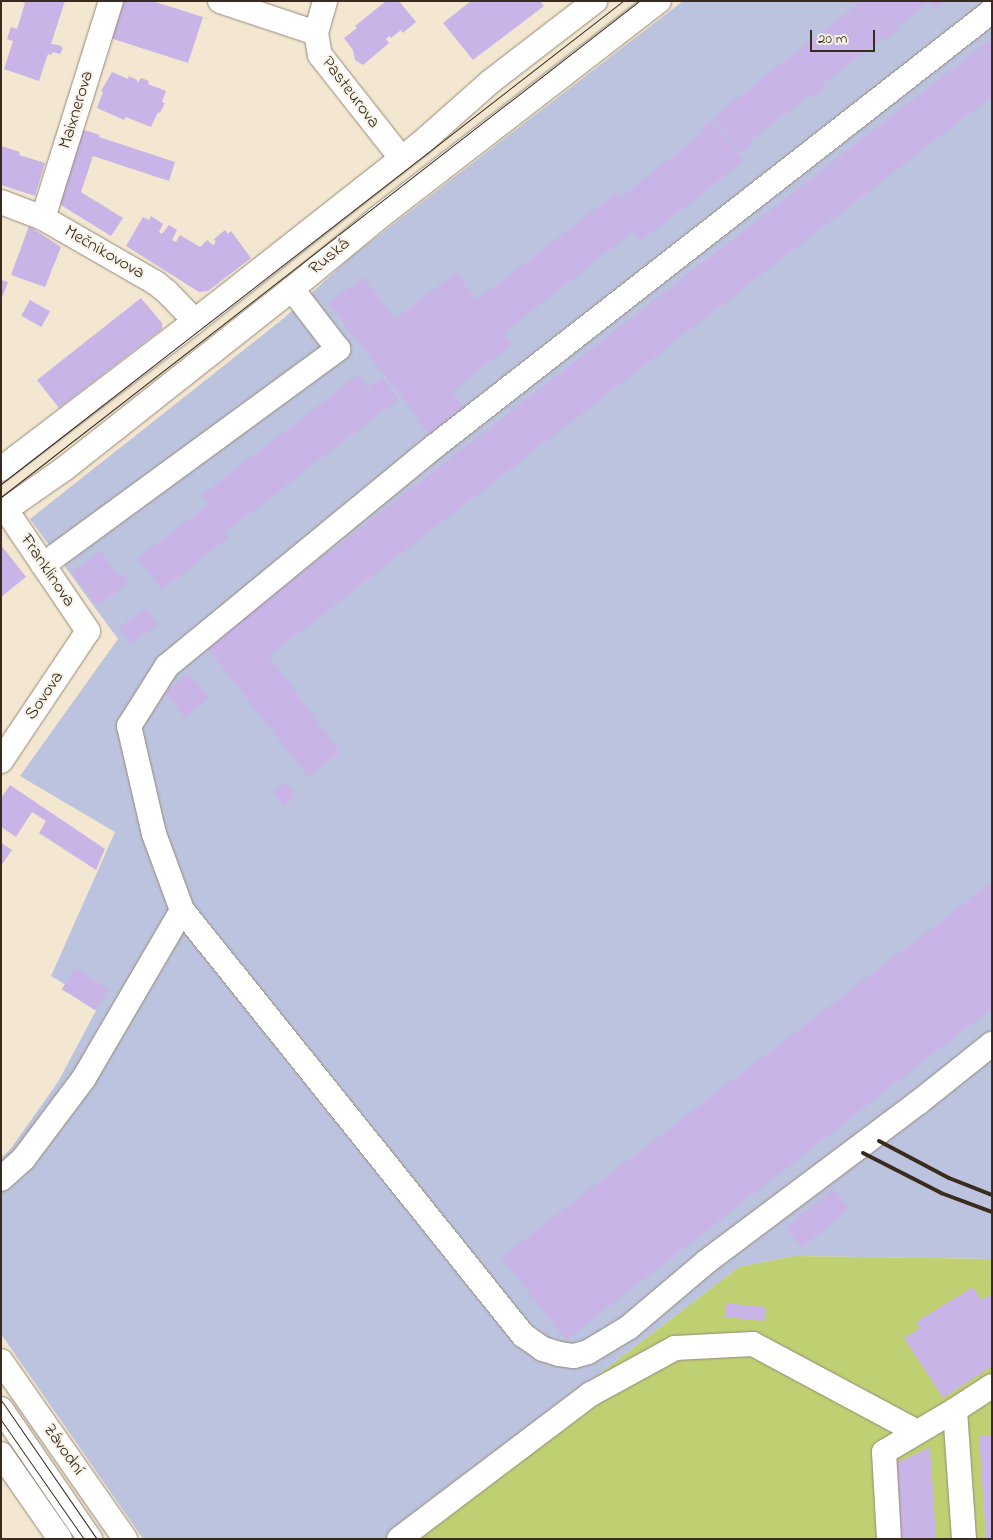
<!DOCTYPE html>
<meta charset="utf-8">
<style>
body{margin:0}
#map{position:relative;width:993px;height:1540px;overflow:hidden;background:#f3e7d1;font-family:"Indie Flower",sans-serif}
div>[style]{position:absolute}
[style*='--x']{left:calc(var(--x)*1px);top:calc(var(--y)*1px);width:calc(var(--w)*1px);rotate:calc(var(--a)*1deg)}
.industrial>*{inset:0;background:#bbc3de}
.green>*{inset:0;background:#bfd073}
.building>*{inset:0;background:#c8b4e7;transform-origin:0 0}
.roads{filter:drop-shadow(0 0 1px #978878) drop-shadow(0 0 1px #978878)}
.minor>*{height:24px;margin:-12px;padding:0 12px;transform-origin:12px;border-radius:12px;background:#fff}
.tram>*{height:1px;margin:-0.5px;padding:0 0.5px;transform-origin:0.5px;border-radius:0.5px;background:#3b2a1e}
.rail>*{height:4px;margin:-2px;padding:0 2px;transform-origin:2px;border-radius:2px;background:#3b2a1e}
span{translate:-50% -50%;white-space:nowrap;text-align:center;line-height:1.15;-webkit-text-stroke:4px #f7f3e8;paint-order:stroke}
.street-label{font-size:18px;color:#3b2a1e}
.frame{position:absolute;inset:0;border:2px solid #3b2a1e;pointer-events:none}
.scale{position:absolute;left:810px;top:30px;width:65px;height:22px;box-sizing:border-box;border:2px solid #3b2a1e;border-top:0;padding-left:6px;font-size:15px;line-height:18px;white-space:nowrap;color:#3b2a1e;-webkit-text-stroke:4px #f7f3e8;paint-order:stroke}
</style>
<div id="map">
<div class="industrial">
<i style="clip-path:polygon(683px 1px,992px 1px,992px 1259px,795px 1256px,739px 1267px,384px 1539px,143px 1539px,1px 1334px,1px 1158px,9px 1151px,58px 1082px,99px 1005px,51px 976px,115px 832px,20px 776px,118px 639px,30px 519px,284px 318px,352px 256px)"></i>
</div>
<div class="green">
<i style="clip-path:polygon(795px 1256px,992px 1259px,992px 1539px,384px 1539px,739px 1267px)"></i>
</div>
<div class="building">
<i style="clip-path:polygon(20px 1px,65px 1px,51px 44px,59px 45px,63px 48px,60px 54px,53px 52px,51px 55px,48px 54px,39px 81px,4px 69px,13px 41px,7px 39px,11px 27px,17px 29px,25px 3px)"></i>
<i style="clip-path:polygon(122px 1px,152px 1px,203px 17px,188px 63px,110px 38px)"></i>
<i style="clip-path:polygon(386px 1px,399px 1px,416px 22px,403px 33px,401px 30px,391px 38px,389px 36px,386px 39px,389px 43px,363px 65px,355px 60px,353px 50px,344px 38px,357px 28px,355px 26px)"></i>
<i style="clip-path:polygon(471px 1px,540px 1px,544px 6px,473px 60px,443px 23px)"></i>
<i style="clip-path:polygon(862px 1px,946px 1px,935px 10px,929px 2px,896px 28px,899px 30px,886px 40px,884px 37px,823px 84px,826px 87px,813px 97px,811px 94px,750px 141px,753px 144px,740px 153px,713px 117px)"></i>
<i style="clip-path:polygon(992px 38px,992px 96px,269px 656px,340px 752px,308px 777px,207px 647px)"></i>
<i style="clip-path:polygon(112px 72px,128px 79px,129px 76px,137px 80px,137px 83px,141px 78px,149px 81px,148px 84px,166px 91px,162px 102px,165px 103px,160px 113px,158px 112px,151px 127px,126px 117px,124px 120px,97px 108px,103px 92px,101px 91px)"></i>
<i style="clip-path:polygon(712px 119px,744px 161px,640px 242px,633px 232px,504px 333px,512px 344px,452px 392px,464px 408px,429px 435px,416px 418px,418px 417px,328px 304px,363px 277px,395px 319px,456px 272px,477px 300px,607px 200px,616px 193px,621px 197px,704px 131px,701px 127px)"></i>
<i style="clip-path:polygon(81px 129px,100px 135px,99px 137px,175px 162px,169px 181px,93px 156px,81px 192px,123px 218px,111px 236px,56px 202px)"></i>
<i style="clip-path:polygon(1px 146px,20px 152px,19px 155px,45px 163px,35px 196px,1px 185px)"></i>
<i style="clip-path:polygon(151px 216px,163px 224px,159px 232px,162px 234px,169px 225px,177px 230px,172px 240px,176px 242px,180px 235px,200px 247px,207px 240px,213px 245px,216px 242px,214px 239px,225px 230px,228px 234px,231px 231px,251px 258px,208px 291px,199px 292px,126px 246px,143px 217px,149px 220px)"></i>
<i style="clip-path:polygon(29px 226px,61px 247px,45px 287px,11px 275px)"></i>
<i style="clip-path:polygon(1px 280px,8px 282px,1px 300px)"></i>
<i style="clip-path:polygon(141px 298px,162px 323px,162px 329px,59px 408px,37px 380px)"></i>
<i style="left:30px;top:300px;width:23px;height:18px;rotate:29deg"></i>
<i style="clip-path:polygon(358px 375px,368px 388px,382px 377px,399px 399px,229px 529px,225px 533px,228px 538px,162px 590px,138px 558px,209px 504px,202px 495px)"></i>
<i style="clip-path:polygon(1px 545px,26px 577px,1px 597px)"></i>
<i style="clip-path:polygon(100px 551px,119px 576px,122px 573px,129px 582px,98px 606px,72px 573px)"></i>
<i style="left:146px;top:608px;width:21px;height:33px;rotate:55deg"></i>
<i style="left:189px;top:673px;width:32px;height:31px;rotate:51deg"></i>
<i style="left:285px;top:782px;width:18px;height:16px;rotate:52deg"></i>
<i style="clip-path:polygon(10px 785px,105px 849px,96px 870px,39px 833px,46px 821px,32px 812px,16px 837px,1px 827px,1px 798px)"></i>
<i style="clip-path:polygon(1px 843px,12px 850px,1px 866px)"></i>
<i style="clip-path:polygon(992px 882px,992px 1008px,566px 1340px,501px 1257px)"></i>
<i style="left:75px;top:968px;width:40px;height:25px;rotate:32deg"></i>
<i style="left:833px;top:1189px;width:26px;height:61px;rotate:51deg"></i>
<i style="clip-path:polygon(973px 1287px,981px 1300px,992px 1294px,992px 1366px,943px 1398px,904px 1338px,920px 1328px,916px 1322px)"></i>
<i style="left:726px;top:1303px;width:40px;height:14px;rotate:6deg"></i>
<i style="clip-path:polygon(992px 1435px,992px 1539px,986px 1539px,979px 1436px)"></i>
<i style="clip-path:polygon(930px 1447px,936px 1539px,895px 1539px,891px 1466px)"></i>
</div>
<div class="roads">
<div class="minor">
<i style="--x:220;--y:1;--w:101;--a:18.4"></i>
<i style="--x:316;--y:33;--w:22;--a:80"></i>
<i style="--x:320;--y:55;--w:131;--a:51.8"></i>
<i style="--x:316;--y:33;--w:33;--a:-74"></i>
<i style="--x:1;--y:202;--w:45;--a:20.9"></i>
<i style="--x:43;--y:218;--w:130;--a:29.9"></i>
<i style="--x:156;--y:283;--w:14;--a:39"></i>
<i style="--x:167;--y:292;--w:40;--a:46"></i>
<i style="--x:43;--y:218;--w:227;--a:-72.6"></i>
<i style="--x:1;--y:469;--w:244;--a:-37.3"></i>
<i style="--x:195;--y:321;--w:286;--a:-38.2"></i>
<i style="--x:420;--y:144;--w:94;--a:-41.5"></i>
<i style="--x:490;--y:82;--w:133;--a:-37.6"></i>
<i style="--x:1;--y:513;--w:77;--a:-34.9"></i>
<i style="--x:64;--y:469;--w:290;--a:-38.3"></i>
<i style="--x:292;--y:289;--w:112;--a:-39.5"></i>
<i style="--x:378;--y:218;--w:355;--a:-37.7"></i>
<i style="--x:43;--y:565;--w:366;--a:-36.2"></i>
<i style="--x:338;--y:349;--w:76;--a:-127.5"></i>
<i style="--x:1;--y:761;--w:156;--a:-56.2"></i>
<i style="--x:88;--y:631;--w:146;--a:-124.1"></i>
<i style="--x:182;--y:910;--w:545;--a:51.26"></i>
<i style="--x:523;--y:1335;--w:24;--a:35"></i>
<i style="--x:543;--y:1349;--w:17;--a:17"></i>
<i style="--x:559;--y:1354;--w:15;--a:8"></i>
<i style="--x:574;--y:1356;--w:15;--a:-16"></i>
<i style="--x:588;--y:1352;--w:47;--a:-31"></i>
<i style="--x:628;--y:1328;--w:102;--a:-40.2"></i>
<i style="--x:706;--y:1262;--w:265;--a:-36.9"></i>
<i style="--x:918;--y:1103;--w:95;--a:-38.6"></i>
<i style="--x:1;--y:1179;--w:31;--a:-42"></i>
<i style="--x:24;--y:1158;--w:100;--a:-53.1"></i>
<i style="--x:84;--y:1078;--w:194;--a:-59.7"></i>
<i style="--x:182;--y:910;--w:81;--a:-110.2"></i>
<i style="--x:154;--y:834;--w:111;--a:-103"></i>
<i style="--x:129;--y:726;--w:71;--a:-57.7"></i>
<i style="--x:167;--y:666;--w:347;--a:-39.4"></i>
<i style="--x:435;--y:446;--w:707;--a:-37.99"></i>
<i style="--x:1;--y:1361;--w:217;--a:55.1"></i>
<i style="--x:1;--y:1409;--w:158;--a:55.6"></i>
<i style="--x:1;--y:1454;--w:103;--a:55.2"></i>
<i style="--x:399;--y:1539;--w:241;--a:-37.1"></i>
<i style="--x:591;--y:1394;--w:96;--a:-28.7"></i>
<i style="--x:675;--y:1348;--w:78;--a:-2.9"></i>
<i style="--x:753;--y:1344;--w:186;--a:28.2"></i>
<i style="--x:889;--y:1539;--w:87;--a:-93.3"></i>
<i style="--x:884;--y:1452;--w:82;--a:-30.6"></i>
<i style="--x:964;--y:1539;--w:129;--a:-94"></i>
<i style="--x:955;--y:1410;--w:44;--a:-33"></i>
</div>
</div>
<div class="tram">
<i style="--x:1;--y:484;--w:788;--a:-37.83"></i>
<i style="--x:1;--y:497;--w:808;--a:-37.86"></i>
<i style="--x:1;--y:1400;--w:169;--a:55.4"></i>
<i style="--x:1;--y:1420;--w:145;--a:55.1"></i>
</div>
<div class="rail">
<i style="--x:879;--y:1141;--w:79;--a:27.9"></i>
<i style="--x:949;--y:1178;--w:46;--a:21.6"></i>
<i style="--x:863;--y:1153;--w:88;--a:27.1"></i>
<i style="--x:941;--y:1193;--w:54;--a:20.4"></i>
</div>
<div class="street-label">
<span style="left:350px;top:93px;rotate:53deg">Pasteurova</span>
<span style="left:77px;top:110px;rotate:-73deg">Maixnerova</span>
<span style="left:104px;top:253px;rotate:30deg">Mečnikovova</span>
<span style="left:330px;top:257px;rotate:-40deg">Ruská</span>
<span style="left:47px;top:571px;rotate:56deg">Franklinova</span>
<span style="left:45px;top:696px;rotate:-56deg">Sovova</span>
<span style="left:63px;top:1450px;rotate:55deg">Závodní</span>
</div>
<div class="frame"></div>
<div class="scale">20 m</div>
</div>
